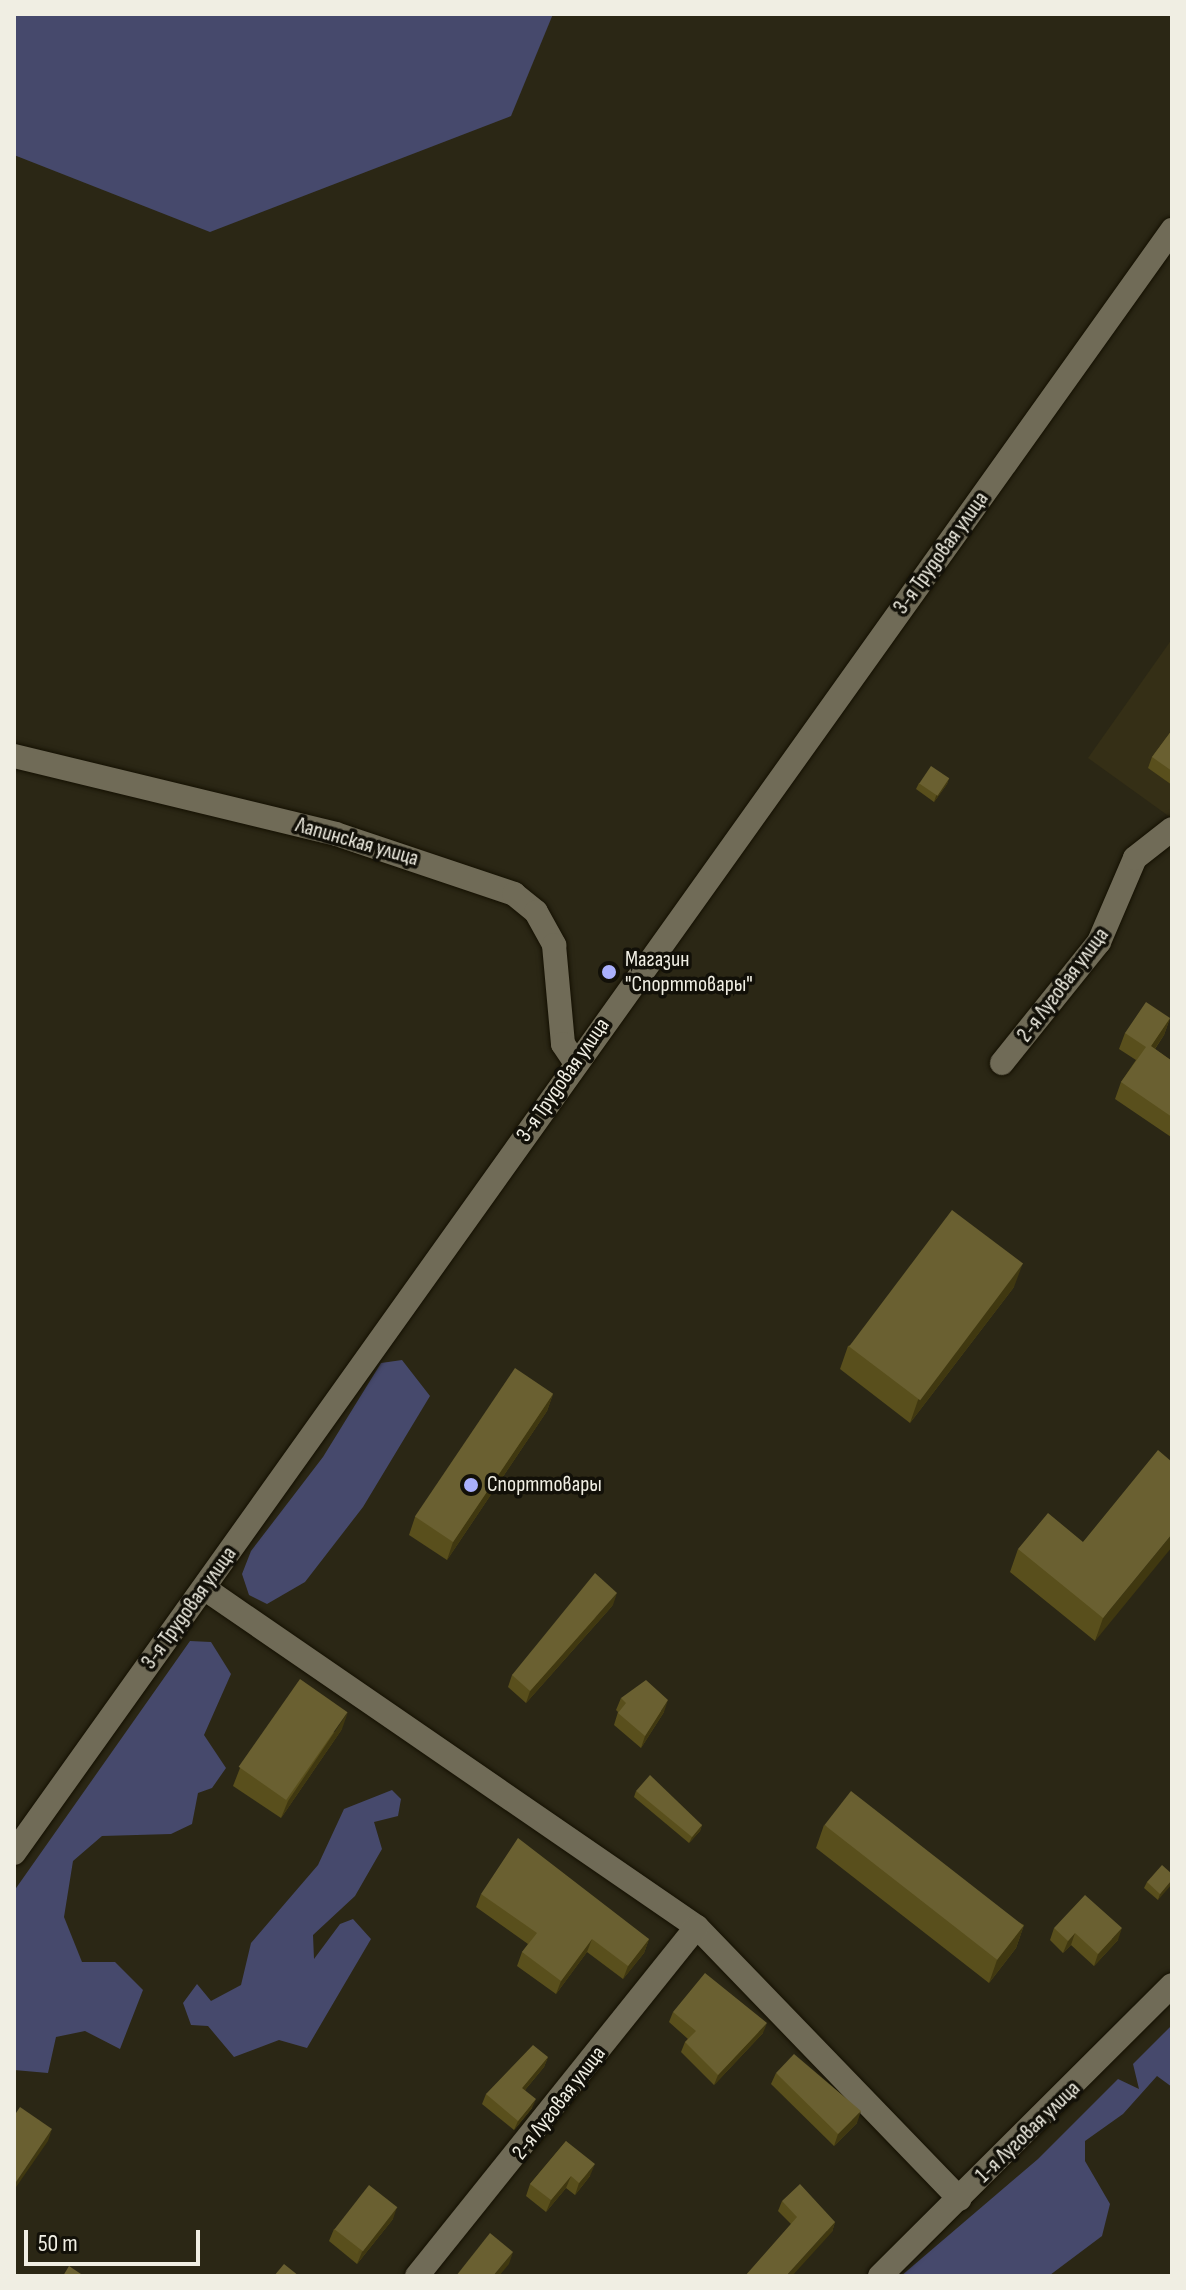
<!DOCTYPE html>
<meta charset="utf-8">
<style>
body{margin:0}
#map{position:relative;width:1186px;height:2290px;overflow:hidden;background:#2b2715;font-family:"Sofia Sans Condensed",sans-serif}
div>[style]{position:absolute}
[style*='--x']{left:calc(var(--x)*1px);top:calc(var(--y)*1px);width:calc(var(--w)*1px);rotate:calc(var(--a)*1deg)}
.built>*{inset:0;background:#352f16}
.green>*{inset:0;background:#46496c}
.roads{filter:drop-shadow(0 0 2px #141002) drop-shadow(0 0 2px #141002)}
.minor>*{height:24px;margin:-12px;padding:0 12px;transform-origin:12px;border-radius:12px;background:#706b57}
.tertiary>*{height:24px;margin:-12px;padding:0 12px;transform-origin:12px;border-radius:12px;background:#706b57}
.wall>*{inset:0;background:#594f1c}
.shaded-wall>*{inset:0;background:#403810}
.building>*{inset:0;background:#6a6031;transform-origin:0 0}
.dots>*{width:22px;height:22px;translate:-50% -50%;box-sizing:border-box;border:4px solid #121008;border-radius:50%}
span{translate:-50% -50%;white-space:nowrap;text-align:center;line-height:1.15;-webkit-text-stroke:7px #121008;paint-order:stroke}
.street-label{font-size:22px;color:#f0eee3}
.poi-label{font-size:22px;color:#f0eee3}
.left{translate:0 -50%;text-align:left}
.frame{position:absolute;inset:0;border:16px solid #f0eee3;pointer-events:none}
.scale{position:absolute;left:24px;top:2230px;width:176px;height:36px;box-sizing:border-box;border:4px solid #f0eee3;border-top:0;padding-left:10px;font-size:24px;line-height:28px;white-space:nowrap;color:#f0eee3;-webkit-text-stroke:6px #121008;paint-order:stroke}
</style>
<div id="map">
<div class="built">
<i style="clip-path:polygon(1172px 639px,1172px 817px,1170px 817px,1088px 758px)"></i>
</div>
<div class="green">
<i style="clip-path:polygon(14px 14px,553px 14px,511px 116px,210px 232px,14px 155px)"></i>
<i style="clip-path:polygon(402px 1360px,430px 1396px,363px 1507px,305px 1582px,267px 1604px,249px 1595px,242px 1574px,251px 1551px,323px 1457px,381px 1363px)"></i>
<i style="clip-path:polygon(190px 1641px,211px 1642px,231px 1674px,204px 1735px,226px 1768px,212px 1788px,198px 1793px,192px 1824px,171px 1834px,102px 1836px,73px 1861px,64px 1917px,82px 1962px,115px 1962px,143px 1990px,120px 2049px,85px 2031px,56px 2037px,48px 2073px,14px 2070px,14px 1891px)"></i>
<i style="clip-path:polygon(392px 1790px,401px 1799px,398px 1816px,374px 1822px,382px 1849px,355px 1896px,313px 1935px,314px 1959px,340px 1924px,353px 1919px,371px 1939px,341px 1990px,307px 2048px,279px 2040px,234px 2057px,208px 2026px,191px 2025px,183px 2003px,197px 1984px,211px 2001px,241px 1985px,251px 1943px,318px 1865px,344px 1809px)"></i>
<i style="clip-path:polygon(1172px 2025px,1172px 2087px,1157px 2076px,1123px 2114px,1085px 2141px,1085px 2161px,1110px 2204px,1102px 2236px,1050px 2275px,901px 2276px,1038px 2159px,1118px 2079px,1139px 2089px,1133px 2064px)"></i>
</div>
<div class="roads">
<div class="minor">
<i style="--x:14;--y:756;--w:331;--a:13.6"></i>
<i style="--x:336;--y:834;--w:188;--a:18.6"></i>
<i style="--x:514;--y:894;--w:28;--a:39"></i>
<i style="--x:536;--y:912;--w:38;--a:61"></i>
<i style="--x:554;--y:945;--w:99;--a:84.8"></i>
<i style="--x:563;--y:1044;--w:22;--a:56"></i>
<i style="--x:1002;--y:1063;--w:155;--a:-51.3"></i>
<i style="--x:1099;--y:942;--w:91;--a:-66.8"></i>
<i style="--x:1135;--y:858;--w:47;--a:-38.1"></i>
<i style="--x:204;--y:1588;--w:598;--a:34.51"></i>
<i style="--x:697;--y:1927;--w:378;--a:46"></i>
<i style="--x:417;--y:2276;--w:447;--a:-51.3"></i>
</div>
<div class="tertiary">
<i style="--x:14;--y:1853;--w:1994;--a:-54.49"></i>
<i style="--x:880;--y:2276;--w:412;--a:-44.9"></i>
</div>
</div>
<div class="wall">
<i style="clip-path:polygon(1172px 730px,1172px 785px,1148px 768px,1152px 757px)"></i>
<i style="clip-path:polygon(949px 778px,947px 784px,934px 802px,916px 789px,919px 783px)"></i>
<i style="clip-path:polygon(1170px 1018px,1164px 1035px,1155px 1049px,1172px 1061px,1171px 1137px,1115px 1099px,1121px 1082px,1136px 1060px,1119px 1049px,1125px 1033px)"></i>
<i style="clip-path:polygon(1014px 1287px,910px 1423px,840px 1369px,848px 1346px)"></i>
<i style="clip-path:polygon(553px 1394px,547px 1411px,447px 1560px,409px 1535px,415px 1517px)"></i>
<i style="clip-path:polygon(1172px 1462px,1095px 1641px,1010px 1572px,1018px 1549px,1083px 1542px)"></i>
<i style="clip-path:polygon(613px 1605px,526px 1703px,508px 1687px,512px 1675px)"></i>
<i style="clip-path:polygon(621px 1698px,664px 1712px,641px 1748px,614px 1725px,618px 1712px,616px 1710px)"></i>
<i style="clip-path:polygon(342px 1729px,281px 1818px,233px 1786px,240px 1768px)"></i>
<i style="clip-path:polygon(636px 1791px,702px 1825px,700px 1831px,689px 1843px,634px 1797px)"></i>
<i style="clip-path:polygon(824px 1825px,1024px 1925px,1016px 1948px,989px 1983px,816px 1848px)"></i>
<i style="clip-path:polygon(1172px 1874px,1158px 1900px,1144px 1888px,1147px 1882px)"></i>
<i style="clip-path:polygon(481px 1894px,649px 1939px,644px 1953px,623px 1979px,587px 1952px,556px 1994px,517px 1966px,522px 1952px,528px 1944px,476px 1907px)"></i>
<i style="clip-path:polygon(1054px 1928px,1118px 1940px,1094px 1966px,1071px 1945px,1063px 1953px,1050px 1940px)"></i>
<i style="clip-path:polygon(673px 2012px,763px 2033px,714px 2085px,681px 2052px,685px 2042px,688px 2039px,669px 2022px)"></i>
<i style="clip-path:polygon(548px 2057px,544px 2067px,525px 2090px,532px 2108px,514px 2130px,482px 2104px,486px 2094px)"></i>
<i style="clip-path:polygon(776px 2073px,857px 2123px,834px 2146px,771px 2084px)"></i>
<i style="clip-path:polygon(566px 2141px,590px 2176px,575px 2195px,566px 2188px,546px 2212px,526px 2196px,530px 2184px)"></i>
<i style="clip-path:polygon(782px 2201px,835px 2222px,832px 2232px,791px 2224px,778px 2211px)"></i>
<i style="clip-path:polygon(393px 2219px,357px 2264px,329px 2241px,334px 2229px)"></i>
</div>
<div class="shaded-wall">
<i style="clip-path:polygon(949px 778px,947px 784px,934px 802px,936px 796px)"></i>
<i style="clip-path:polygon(1170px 1018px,1164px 1035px,1145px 1063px,1151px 1046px)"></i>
<i style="clip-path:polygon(1023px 1263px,1014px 1287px,910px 1423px,918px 1400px)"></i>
<i style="clip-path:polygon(553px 1394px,547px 1411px,447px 1560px,453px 1542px)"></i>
<i style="clip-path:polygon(1172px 1534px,1172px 1547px,1095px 1641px,1103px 1618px)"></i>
<i style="clip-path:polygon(617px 1593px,613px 1605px,526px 1703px,530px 1691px)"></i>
<i style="clip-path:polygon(668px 1700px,664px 1712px,641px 1748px,645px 1736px)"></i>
<i style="clip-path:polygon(348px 1712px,342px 1729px,281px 1818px,288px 1801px)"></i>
<i style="clip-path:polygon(702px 1825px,700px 1831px,689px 1843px,692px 1837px)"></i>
<i style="clip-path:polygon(1172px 1880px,1172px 1884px,1158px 1900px,1160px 1894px)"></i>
<i style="clip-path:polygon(1024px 1925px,1016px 1948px,989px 1983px,997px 1960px)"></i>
<i style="clip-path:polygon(1122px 1928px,1118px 1940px,1094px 1966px,1098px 1954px)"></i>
<i style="clip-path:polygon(1075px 1933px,1071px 1945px,1063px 1953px,1068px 1941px)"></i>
<i style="clip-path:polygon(592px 1939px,587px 1952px,556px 1994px,561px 1981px)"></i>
<i style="clip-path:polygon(649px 1939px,644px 1953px,623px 1979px,628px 1966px)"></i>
<i style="clip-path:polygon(767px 2023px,763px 2033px,714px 2085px,718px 2075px)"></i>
<i style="clip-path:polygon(548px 2057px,544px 2067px,519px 2097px,522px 2088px)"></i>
<i style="clip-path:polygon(536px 2099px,532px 2108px,514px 2130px,518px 2121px)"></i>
<i style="clip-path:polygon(861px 2111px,857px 2123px,834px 2146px,838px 2134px)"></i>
<i style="clip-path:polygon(52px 2129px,48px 2141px,14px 2190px,14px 2185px)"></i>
<i style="clip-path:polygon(595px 2164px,590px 2176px,575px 2195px,579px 2183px)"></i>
<i style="clip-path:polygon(571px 2176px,566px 2188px,546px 2212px,551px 2200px)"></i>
<i style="clip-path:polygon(397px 2207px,393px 2219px,357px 2264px,362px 2252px)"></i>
<i style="clip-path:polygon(835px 2222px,832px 2232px,792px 2276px,786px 2276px)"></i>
<i style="clip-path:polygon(513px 2252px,509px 2264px,499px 2276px,493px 2276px)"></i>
</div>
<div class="building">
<i style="clip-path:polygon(1172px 730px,1172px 771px,1152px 757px)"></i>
<i style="left:931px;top:766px;width:22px;height:21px;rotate:34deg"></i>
<i style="clip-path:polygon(1146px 1002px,1170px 1018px,1151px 1046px,1172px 1061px,1172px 1117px,1121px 1082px,1146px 1047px,1125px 1033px)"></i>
<i style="left:952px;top:1210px;width:89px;height:171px;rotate:37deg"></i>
<i style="left:515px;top:1368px;width:46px;height:179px;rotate:34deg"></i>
<i style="clip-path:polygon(1158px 1450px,1172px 1462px,1172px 1534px,1103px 1618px,1018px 1549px,1048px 1513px,1083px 1542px)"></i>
<i style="clip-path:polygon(595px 1573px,617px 1593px,530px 1691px,512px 1675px)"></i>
<i style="left:300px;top:1679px;width:58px;height:107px;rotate:35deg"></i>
<i style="clip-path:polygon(646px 1680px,668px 1700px,645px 1736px,618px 1713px,626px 1703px,621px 1698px)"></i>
<i style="clip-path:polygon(650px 1775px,702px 1825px,692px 1837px,636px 1791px)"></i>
<i style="left:851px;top:1791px;width:219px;height:43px;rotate:38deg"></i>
<i style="clip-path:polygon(518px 1838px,649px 1939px,628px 1966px,592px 1939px,561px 1981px,522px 1952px,537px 1933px,481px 1894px)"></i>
<i style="clip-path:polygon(1162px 1865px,1172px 1874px,1172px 1880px,1160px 1894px,1147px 1882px)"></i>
<i style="clip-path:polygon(1085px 1895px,1122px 1928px,1098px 1954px,1075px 1933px,1068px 1941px,1054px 1928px)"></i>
<i style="clip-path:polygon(705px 1973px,767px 2023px,718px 2075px,685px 2042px,696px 2031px,673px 2012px)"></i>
<i style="clip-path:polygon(533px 2045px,548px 2057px,522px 2088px,536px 2099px,518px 2121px,486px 2094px)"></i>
<i style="clip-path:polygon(794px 2054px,861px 2111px,838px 2134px,776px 2073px)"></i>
<i style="clip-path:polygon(20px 2107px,52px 2129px,14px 2185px,14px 2116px)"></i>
<i style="clip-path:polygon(566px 2141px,595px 2164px,579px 2183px,571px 2176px,551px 2200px,530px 2184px)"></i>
<i style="clip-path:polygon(800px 2184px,835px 2222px,786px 2276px,745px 2276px,797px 2217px,782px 2201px)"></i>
<i style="left:369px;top:2185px;width:36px;height:56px;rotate:38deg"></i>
<i style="clip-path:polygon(490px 2233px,513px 2252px,493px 2276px,456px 2276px)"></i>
<i style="clip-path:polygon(284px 2264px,299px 2276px,274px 2276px)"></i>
<i style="clip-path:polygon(69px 2266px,84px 2276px,63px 2276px)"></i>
</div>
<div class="dots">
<i style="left:609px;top:972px;background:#aab0fc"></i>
<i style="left:471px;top:1485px;background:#aab0fc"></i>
</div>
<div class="street-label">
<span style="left:941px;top:553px;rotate:-54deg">3-я Трудовая улица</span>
<span style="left:357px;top:842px;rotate:16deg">Лапинская улица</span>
<span style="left:1063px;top:985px;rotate:-53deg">2-я Луговая улица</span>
<span style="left:563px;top:1080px;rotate:-55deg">3-я Трудовая улица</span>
<span style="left:189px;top:1608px;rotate:-54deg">3-я Трудовая улица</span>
<span style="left:559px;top:2103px;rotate:-52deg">2-я Луговая улица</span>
<span style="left:1028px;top:2132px;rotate:-44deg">1-я Луговая улица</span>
</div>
<div class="poi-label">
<span class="left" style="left:625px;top:972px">Магазин<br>"Спорттовары"</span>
<span class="left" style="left:487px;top:1485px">Спорттовары</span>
</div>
<div class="frame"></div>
<div class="scale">50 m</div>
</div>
